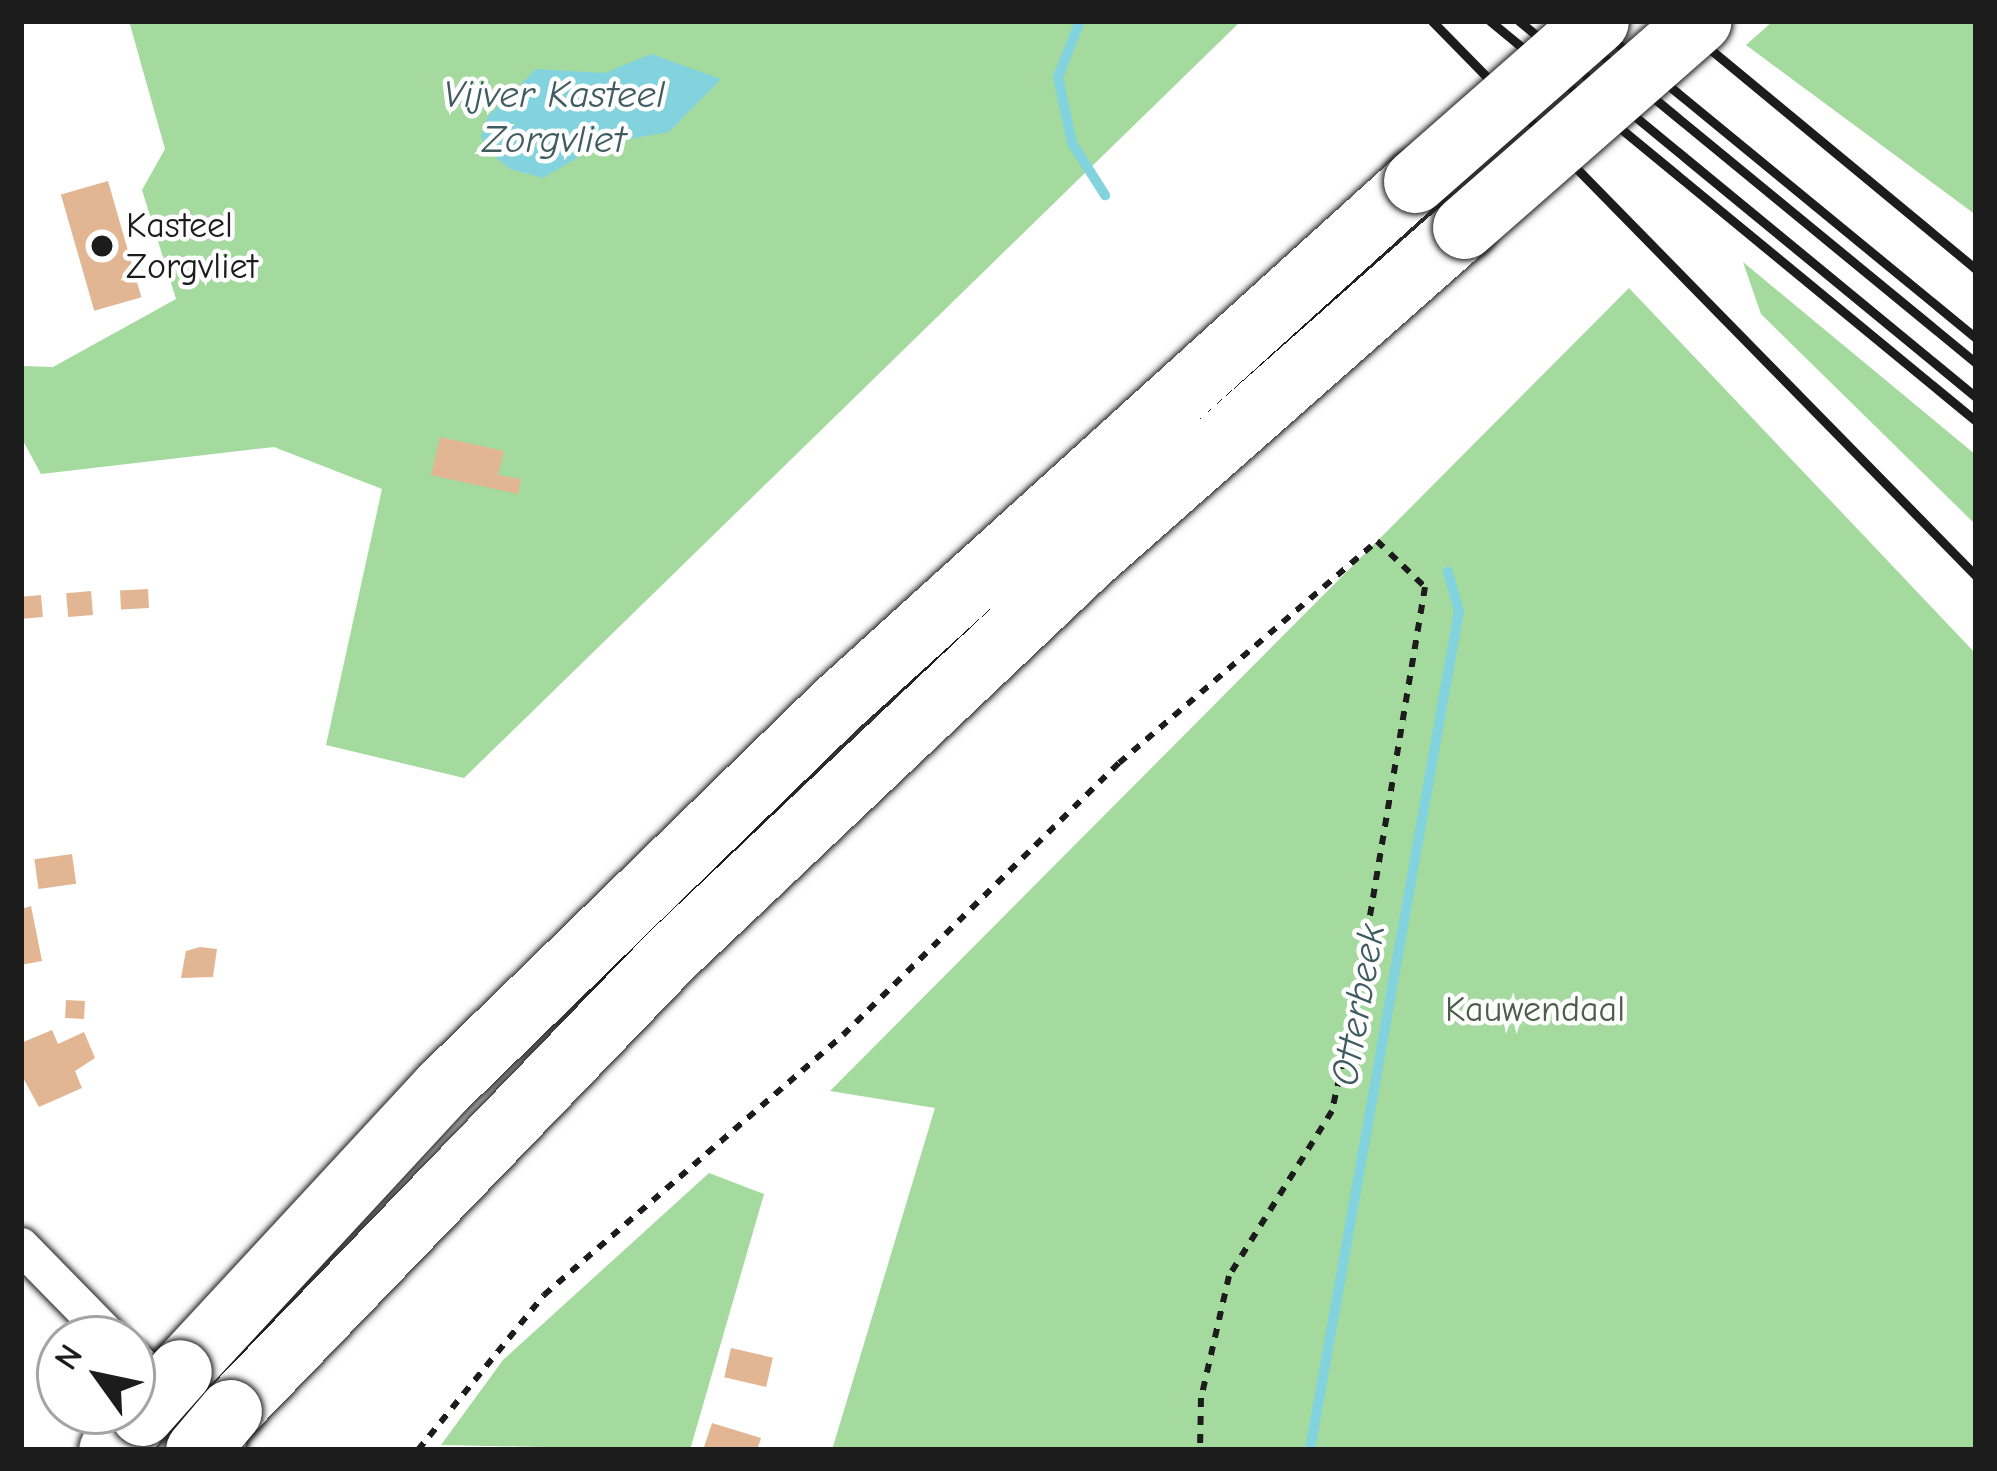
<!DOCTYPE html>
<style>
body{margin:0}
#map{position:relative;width:1997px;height:1471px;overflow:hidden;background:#fff;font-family:"Comic Neue",sans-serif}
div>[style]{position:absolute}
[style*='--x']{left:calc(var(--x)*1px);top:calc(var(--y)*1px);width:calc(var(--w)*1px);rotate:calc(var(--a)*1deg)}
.green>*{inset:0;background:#a4da9d}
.water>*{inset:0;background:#83d3de}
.stream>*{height:10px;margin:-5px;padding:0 5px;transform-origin:5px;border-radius:5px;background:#83d3de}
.building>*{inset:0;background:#e2b693;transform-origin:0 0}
.path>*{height:6px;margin-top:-3px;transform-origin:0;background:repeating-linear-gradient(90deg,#1c1c1c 0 9px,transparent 0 18px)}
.roads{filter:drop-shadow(0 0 3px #1c1c1c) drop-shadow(0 0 3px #1c1c1c)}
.minor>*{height:36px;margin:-18px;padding:0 18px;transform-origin:18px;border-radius:18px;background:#fff}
.trunk>*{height:63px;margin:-31.5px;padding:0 31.5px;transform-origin:31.5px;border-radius:31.5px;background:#fff}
.rail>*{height:9px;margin:-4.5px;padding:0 4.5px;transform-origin:4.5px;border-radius:4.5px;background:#1c1c1c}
.bridges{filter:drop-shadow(0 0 3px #1c1c1c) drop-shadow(0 0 3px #1c1c1c)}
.trunk-bridge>*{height:63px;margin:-31.5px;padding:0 31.5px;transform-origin:31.5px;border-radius:31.5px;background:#fff}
.dots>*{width:33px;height:33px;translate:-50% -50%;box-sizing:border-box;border:6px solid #fff;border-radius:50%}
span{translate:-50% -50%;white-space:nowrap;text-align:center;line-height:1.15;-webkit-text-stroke:9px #fff;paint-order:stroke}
.poi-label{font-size:36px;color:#1c1c1c}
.left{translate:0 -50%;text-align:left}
.park-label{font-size:36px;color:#4c5e49}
.water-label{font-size:39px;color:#405c60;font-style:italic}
.frame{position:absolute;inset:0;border:24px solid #1c1c1c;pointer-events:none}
.north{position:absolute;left:36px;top:1315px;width:120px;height:120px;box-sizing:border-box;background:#fff;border:3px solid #a4a4a4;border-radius:50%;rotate:303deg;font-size:33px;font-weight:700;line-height:48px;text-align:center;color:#1c1c1c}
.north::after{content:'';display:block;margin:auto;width:42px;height:54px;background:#1c1c1c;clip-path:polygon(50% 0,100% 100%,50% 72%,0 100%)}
</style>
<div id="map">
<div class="green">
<i style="clip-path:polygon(129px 21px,1241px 21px,464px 778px,326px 745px,382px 489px,274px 447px,41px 474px,21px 437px,21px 366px,53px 367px,176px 299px,142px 190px,165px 149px)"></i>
<i style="clip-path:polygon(1773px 21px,1976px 21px,1976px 215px,1746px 45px)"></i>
<i style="clip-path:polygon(1743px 262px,1976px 455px,1976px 525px,1761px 314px)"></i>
<i style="clip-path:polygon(1629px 288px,1976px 654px,1976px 1450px,832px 1450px,935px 1108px,830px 1091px)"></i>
<i style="clip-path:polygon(709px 1173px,764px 1194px,690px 1450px,441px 1445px,503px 1360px)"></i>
</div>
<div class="water">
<i style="clip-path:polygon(651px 54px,721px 79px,669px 132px,601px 144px,543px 178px,510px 169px,487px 150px,481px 136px,488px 116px,536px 69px,605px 73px)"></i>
</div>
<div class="stream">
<i style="--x:1080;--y:21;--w:60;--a:111.4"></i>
<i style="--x:1058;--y:77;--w:67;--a:78"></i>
<i style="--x:1072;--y:143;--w:62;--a:57.6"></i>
<i style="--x:1310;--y:1450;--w:852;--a:-79.93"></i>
<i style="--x:1459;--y:611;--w:41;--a:-105.8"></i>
</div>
<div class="building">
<i style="left:108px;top:181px;width:121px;height:49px;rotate:74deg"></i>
<i style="clip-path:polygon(440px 437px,504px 451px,498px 475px,521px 479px,518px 494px,431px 475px)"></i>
<i style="left:148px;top:589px;width:19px;height:28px;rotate:87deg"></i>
<i style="left:91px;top:591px;width:24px;height:25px;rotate:85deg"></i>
<i style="left:41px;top:595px;width:22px;height:20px;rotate:85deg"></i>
<i style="left:72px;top:854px;width:30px;height:38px;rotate:82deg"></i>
<i style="clip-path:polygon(31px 906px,42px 961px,21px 965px,21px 909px)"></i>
<i style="clip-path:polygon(200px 947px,217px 949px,213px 977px,181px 978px,186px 951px)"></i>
<i style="left:66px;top:1000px;width:19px;height:18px;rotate:3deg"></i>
<i style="clip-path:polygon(52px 1030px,58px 1044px,84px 1032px,95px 1058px,75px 1071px,82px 1088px,39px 1107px,21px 1074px,21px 1043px)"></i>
<i style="left:731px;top:1348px;width:43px;height:30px;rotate:13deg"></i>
<i style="clip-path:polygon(712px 1423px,761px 1438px,757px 1450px,703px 1450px)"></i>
</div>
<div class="path">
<i style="--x:418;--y:1450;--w:200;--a:-50.9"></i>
<i style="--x:544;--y:1295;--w:396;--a:-41"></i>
<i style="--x:843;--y:1035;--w:388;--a:-44.6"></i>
<i style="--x:1119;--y:763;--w:340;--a:-40.7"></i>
<i style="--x:1377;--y:541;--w:66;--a:43.8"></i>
<i style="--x:1425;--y:587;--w:426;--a:99.5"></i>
<i style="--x:1355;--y:1007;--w:107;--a:102.5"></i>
<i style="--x:1332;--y:1111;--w:195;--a:122"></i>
<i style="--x:1229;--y:1276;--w:125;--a:102.9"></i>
<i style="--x:1201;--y:1398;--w:52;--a:91.1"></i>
</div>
<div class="roads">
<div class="minor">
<i style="--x:21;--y:1246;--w:130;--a:45.6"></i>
<i style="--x:132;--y:1357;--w:129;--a:41.9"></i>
</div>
<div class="trunk">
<i style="--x:180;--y:1371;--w:386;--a:-47.2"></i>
<i style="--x:442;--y:1088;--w:549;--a:-44.19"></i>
<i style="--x:836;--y:705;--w:781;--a:-42.15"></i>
<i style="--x:230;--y:1411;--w:634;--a:-46.02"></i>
<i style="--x:670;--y:955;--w:576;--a:-43.45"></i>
<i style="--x:1088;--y:559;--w:502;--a:-41.44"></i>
<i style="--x:110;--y:1450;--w:48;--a:-48.4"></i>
</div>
</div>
<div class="rail">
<i style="--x:1432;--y:21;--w:777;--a:45.57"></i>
<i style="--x:1490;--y:21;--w:629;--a:39.46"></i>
<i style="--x:1519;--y:21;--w:592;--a:39.45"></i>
<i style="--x:1560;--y:21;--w:539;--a:39.42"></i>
<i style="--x:1590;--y:21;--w:499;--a:39.4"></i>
<i style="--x:1676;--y:21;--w:389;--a:39.6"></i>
</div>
<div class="bridges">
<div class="trunk-bridge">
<i style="--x:1415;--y:181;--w:242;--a:-41.3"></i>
<i style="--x:1464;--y:227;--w:313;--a:-41.2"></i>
<i style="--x:142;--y:1414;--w:57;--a:-48.5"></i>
<i style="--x:197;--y:1450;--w:51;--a:-49.8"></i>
</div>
</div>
<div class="dots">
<i style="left:102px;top:246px;background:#1c1c1c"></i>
</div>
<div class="poi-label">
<span class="left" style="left:126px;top:246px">Kasteel<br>Zorgvliet</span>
</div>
<div class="park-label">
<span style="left:1535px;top:1010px">Kauwendaal</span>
</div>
<div class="water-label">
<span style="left:554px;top:118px">Vijver Kasteel<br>Zorgvliet</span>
<span style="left:1359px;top:1005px;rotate:-80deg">Otterbeek</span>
</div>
<div class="frame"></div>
<div class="north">N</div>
</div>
